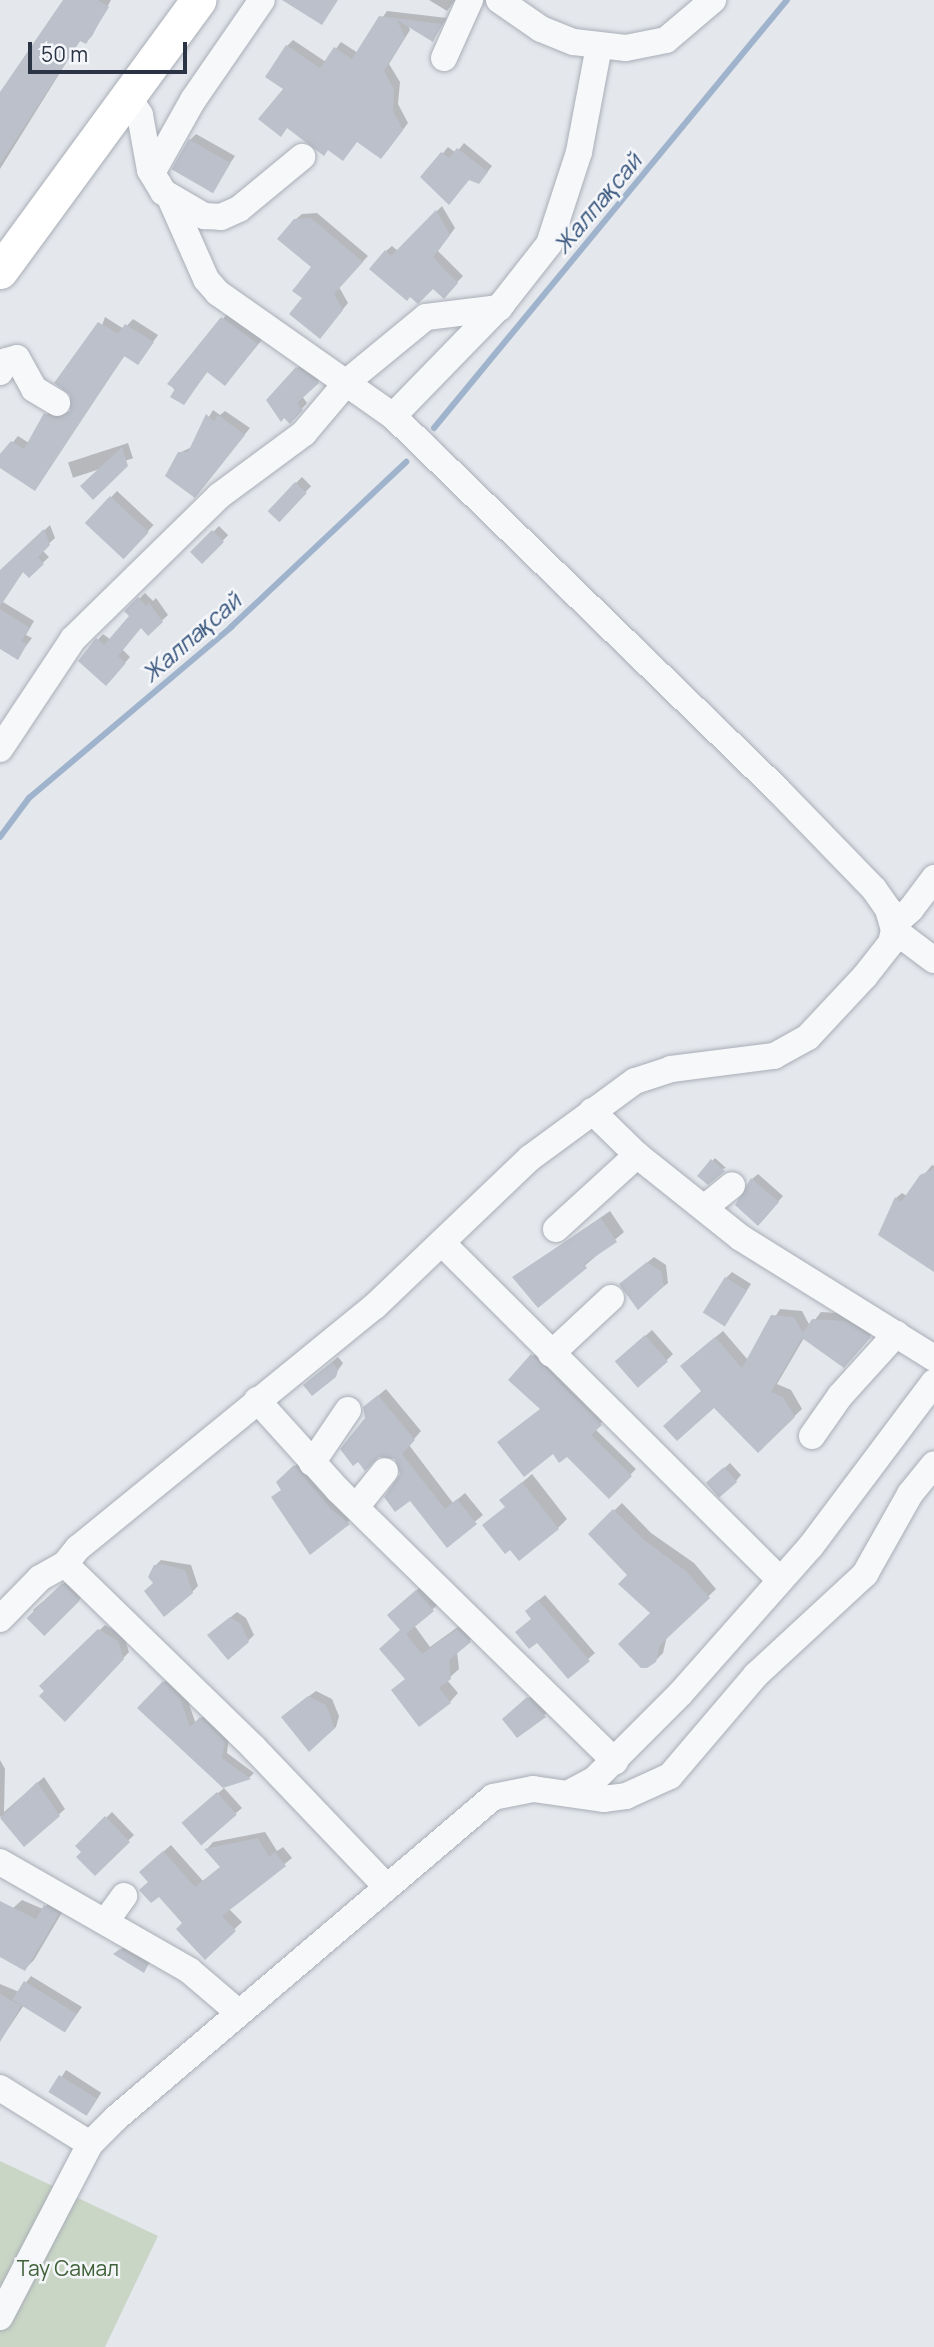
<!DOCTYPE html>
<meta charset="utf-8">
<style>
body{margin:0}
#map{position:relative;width:934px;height:2347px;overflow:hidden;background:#e4e7ec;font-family:Manrope,sans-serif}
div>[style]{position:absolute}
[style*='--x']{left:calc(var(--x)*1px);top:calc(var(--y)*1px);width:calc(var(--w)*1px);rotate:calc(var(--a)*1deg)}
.green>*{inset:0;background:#c9d6c5}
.shadow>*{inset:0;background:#0003;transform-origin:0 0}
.stream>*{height:6px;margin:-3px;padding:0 3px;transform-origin:3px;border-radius:3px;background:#9fb4cc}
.building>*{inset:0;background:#bbc0ca;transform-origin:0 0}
.roads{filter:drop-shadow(0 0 2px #a9aeb7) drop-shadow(0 0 2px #a9aeb7)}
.minor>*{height:26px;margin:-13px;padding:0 13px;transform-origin:13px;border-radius:13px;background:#f7f8fa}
.major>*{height:35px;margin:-17.5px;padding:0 17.5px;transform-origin:17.5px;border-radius:17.5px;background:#fff}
span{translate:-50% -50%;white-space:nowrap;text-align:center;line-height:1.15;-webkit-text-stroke:5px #f4f6f9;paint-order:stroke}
.park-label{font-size:21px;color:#3f6138}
.water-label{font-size:23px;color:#34527a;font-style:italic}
.scale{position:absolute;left:28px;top:42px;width:159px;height:32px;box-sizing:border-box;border:4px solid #2b3445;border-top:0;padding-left:9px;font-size:21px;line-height:24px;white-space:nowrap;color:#2b3445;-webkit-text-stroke:5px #f4f6f9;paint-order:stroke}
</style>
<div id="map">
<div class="green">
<i style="clip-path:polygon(0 2161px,158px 2236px,105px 2347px,0 2347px)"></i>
</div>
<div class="shadow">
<i style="clip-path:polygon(65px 0,111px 0,92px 36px,86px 42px,81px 39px,0 169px,0 97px)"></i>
<i style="clip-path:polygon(429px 0,455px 0,447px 11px)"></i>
<i style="clip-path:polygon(387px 11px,447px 18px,433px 40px,408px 25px,410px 30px,389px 64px,400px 82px,398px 104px,408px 123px,387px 151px,285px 88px,287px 46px,293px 40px,326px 62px,341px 42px,358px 53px)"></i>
<i style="clip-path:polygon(196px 134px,235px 156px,210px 192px,190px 140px)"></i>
<i style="clip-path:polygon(464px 143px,492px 166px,485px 175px,423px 177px,448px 147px,456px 153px)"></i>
<i style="clip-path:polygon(442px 206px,455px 228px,438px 251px,463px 276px,444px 296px,433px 286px,410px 295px,386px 251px,392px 246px,398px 251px)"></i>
<i style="clip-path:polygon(317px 213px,368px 256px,339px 287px,348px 303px,326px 330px,305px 298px,313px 267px,295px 220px,302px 214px)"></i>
<i style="clip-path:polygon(231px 309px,266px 335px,233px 375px,208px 371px,184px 403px,170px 384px)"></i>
<i style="clip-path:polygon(105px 317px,124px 329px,133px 319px,158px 335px,138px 363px,125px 355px,35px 488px,0 466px,0 458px,18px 436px,29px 443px,51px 408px,64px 414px,72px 410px)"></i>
<i style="clip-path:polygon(303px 362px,323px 377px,302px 396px,307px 403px,290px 422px,268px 400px)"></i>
<i style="clip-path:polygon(213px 410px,220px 415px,225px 411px,250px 428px,200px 490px,179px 453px,192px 447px)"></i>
<i style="left:128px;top:443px;width:16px;height:63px;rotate:72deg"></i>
<i style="left:302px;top:477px;width:13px;height:46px;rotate:45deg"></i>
<i style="left:117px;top:491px;width:50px;height:43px;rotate:43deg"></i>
<i style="clip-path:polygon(50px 525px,55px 538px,42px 550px,49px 557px,29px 576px,24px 570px,3px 602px,34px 621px,26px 635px,32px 638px,17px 658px,0 647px,0 572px)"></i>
<i style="left:219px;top:526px;width:13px;height:37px;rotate:45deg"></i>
<i style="clip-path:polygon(145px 593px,153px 601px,156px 598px,168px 615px,148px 634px,142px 626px,122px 649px,130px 657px,112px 677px,80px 660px,103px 634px,111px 640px,132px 616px,127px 611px)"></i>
<i style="clip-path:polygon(715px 1158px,726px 1168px,700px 1176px)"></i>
<i style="clip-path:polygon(932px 1165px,934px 1166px,934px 1266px,896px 1198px,902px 1193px,907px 1196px)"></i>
<i style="clip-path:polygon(758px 1174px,783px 1196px,764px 1218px,752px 1179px)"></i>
<i style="clip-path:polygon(610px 1211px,624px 1232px,538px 1306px,514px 1277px)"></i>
<i style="clip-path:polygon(654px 1257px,666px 1265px,668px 1283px,638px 1307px,627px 1279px)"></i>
<i style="clip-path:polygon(732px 1272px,751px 1284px,729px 1318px,726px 1278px)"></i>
<i style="clip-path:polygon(780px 1309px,802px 1311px,810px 1326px,821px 1312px,853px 1314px,876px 1329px,852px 1358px,804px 1338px,777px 1384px,791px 1390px,802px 1409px,758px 1451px,703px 1391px,689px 1359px,723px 1331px,748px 1360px)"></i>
<i style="clip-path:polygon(652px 1330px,673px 1354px,667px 1360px,624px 1355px)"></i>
<i style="clip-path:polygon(538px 1350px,606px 1418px,595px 1429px,636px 1469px,609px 1496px,542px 1408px,511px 1380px)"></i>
<i style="clip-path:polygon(338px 1357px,343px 1363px,334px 1376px,311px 1379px)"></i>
<i style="clip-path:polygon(386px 1389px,421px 1431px,409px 1445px,453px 1503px,465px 1493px,483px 1515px,447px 1545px,397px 1458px,367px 1419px,373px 1400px)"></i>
<i style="clip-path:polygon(301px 1460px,354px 1517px,311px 1552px,278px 1483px)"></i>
<i style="clip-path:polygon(730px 1463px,741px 1475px,736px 1481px,708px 1483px)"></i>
<i style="clip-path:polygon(532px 1474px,567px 1519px,558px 1528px,502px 1500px)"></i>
<i style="clip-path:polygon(622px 1503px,651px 1533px,694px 1563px,716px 1589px,667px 1636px,663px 1653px,655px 1661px,652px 1613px,630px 1575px,590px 1534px)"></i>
<i style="clip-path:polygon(161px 1560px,191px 1565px,198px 1586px,192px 1592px,155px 1582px,155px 1566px)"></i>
<i style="clip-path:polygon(69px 1579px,85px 1594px,45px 1634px,33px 1610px)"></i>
<i style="clip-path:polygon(425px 1583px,441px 1602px,414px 1625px,430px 1647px,466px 1621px,478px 1633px,457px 1652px,459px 1669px,447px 1680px,458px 1693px,450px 1702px,407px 1678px,397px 1607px)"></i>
<i style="clip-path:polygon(545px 1595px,595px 1653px,568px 1677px,533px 1619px,533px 1605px)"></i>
<i style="clip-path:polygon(237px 1612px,246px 1618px,254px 1635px,248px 1641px,216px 1629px)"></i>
<i style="clip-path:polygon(105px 1625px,124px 1636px,129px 1652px,65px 1720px,42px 1686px)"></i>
<i style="clip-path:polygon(169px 1677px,185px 1693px,196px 1724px,206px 1713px,229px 1736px,227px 1753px,254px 1773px,250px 1777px,223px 1786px,140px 1708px)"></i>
<i style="clip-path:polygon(316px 1691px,332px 1699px,339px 1716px,336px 1727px,309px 1750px,289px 1711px)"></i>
<i style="clip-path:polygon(531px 1696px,547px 1713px,518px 1735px,504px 1720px)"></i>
<i style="clip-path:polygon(0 1760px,5px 1769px,4px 1812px,44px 1777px,65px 1809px,25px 1845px,0 1816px)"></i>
<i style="clip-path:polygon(224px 1788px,242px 1808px,201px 1843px,190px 1818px)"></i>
<i style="clip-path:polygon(112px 1812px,134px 1835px,95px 1873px,78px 1846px)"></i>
<i style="clip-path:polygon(265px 1832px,277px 1851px,283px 1847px,292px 1858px,229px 1909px,242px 1922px,205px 1957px,185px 1923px,150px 1881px,148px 1865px,171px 1845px,203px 1881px,222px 1866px,207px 1849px,213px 1842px)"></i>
<i style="clip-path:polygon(54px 1897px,67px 1904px,34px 1960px,25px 1969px,0 1955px,0 1930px,12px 1909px,22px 1900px,43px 1909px)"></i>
<i style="clip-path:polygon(127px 1944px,153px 1959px,144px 1970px,116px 1954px)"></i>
<i style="clip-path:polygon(31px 1976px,82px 2007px,65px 2031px,24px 2005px,0 2041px,0 1984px,19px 1992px)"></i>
<i style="left:66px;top:2070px;width:42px;height:27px;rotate:33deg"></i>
</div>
<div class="stream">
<i style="--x:434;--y:428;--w:555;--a:-50.49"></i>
<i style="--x:0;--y:837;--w:49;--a:-53.4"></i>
<i style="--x:29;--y:798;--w:265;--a:-40.2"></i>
<i style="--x:231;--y:627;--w:241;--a:-43.3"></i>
</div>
<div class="building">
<i style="clip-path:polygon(63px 0,98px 0,109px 7px,86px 44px,80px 41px,0 164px,0 92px)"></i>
<i style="clip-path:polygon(282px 0,338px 0,322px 25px)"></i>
<i style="clip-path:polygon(379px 16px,442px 24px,433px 42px,397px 20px,405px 37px,384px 71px,394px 89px,393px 111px,403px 130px,381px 159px,357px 142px,343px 161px,328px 150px,324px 156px,287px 128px,281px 137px,258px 119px,283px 89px,265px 77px,286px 45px,320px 68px,334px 47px,352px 59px)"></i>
<i style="left:189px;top:139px;width:48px;height:35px;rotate:30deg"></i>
<i style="clip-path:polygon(457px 148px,488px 172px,479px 184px,469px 180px,449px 205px,420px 177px,441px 152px,449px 158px)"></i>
<i style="clip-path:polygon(436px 210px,450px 235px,433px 257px,458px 283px,444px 299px,433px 289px,418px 304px,410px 297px,407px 301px,369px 269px,385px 250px,391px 256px)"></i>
<i style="clip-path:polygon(311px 218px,363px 262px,334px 294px,343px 310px,320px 339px,289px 314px,302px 298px,292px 291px,311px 267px,277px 239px,294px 219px)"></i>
<i style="clip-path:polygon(221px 317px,258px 344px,225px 386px,207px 372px,184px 405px,170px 397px,175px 389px,167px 384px)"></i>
<i style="clip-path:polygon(98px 322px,118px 334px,125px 324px,154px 342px,138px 365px,124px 356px,35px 491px,0 468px,0 454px,11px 441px,24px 449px,44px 413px,57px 419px,70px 412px,70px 395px,54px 383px)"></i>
<i style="clip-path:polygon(296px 367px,319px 383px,297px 403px,303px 410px,290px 424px,284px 418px,281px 422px,266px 400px)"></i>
<i style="clip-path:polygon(206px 414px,214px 421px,218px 415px,245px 435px,195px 498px,165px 476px,178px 452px,188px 452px)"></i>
<i style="clip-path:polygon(122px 447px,128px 466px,93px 500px,80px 486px)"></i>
<i style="left:295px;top:482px;width:16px;height:40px;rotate:43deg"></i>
<i style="left:110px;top:496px;width:53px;height:37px;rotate:43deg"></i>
<i style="clip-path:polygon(44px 529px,50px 545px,38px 557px,44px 564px,29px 578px,23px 572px,0 606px,0 570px)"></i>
<i style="left:212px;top:530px;width:17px;height:31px;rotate:45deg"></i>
<i style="clip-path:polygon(138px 597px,146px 606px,149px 603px,163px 622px,148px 636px,141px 628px,118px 656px,126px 663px,106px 686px,78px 661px,96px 638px,104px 645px,129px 616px,124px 611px)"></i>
<i style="clip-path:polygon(0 609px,30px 628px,21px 641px,27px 644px,18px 660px,0 649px)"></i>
<i style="clip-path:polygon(711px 1159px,725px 1171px,708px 1185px,697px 1176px)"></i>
<i style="clip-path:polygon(934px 1169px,934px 1272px,878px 1235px,895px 1197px,901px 1202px,920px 1175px)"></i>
<i style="clip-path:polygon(751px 1178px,779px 1202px,758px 1226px,735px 1205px)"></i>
<i style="clip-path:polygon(601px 1218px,617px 1242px,584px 1264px,587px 1268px,538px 1308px,512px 1277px)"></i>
<i style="clip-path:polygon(647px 1262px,661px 1271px,664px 1286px,638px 1310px,619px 1284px)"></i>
<i style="left:725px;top:1277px;width:26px;height:42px;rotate:32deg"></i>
<i style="clip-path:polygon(771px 1315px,794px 1317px,803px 1333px,812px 1319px,845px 1321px,871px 1337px,844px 1368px,802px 1338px,771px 1392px,783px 1397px,795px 1417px,758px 1453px,714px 1408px,677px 1441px,663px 1426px,701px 1391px,680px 1366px,715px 1337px,742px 1368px)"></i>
<i style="left:645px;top:1335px;width:35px;height:40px;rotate:49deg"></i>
<i style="clip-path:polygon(531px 1354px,602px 1425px,591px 1435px,632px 1476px,609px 1499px,567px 1457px,559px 1463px,553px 1454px,524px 1477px,497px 1442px,540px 1409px,508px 1380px)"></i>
<i style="clip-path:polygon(332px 1362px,338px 1370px,336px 1377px,312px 1396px,303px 1385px)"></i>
<i style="clip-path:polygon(378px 1395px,415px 1440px,402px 1454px,445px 1509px,457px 1499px,477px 1524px,447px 1548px,410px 1501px,395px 1512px,384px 1497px,400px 1474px,395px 1459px,379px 1457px,365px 1471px,358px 1462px,353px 1466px,340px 1449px,365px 1418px,363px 1407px)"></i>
<i style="clip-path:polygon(294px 1465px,331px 1509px,350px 1524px,310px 1555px,271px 1497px,281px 1490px,276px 1482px)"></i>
<i style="left:724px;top:1467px;width:20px;height:24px;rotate:49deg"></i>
<i style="clip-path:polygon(522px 1482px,559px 1529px,519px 1561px,510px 1550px,505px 1554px,482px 1525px,505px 1507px,499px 1500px)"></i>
<i style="clip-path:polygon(613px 1509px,644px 1540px,686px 1571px,710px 1598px,660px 1645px,656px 1662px,647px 1668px,641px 1668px,618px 1644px,650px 1613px,618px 1584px,627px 1575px,588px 1534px)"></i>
<i style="clip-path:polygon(162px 1564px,185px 1570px,193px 1593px,164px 1617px,144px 1591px,153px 1583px,148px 1577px,154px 1565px)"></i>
<i style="left:62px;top:1583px;width:25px;height:50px;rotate:45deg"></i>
<i style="clip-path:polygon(416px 1590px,434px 1611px,406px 1634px,422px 1654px,457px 1629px,471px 1642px,449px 1660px,451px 1679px,439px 1688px,451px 1703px,419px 1727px,391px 1690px,405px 1679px,379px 1649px,400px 1630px,387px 1615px)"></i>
<i style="clip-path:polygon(538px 1600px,590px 1661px,568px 1679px,537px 1643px,529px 1649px,515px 1632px,531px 1619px,525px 1611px)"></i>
<i style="clip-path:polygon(230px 1617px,241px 1624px,249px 1642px,228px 1660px,207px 1635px)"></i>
<i style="clip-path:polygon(98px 1629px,118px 1641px,124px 1659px,65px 1722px,39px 1696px,44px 1691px,39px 1686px)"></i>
<i style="clip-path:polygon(163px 1681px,180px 1698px,190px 1727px,200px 1717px,225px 1742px,222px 1758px,251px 1779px,223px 1788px,137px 1708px)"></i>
<i style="clip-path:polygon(308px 1696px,326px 1705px,335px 1728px,309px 1752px,281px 1717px)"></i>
<i style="clip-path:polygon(527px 1697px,546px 1717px,517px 1738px,502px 1719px)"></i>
<i style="clip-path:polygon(37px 1782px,60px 1816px,24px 1847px,0 1818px)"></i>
<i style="left:217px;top:1792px;width:30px;height:47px;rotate:49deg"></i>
<i style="clip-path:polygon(105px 1816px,130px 1842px,95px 1876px,76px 1857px,81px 1852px,75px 1846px)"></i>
<i style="clip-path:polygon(258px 1838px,269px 1857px,275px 1852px,286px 1866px,222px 1916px,236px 1931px,205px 1960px,176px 1929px,182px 1923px,159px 1897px,151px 1903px,139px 1890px,148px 1882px,139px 1872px,163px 1851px,195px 1887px,220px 1867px,204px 1849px)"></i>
<i style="clip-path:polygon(0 1901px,36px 1919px,44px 1905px,59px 1914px,25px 1971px,0 1957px)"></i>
<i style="clip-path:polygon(120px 1949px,148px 1965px,144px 1973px,113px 1954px)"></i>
<i style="left:24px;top:1981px;width:62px;height:22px;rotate:32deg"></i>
<i style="clip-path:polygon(0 1994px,21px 2006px,0 2042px)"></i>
<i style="left:59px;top:2075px;width:45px;height:20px;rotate:32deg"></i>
</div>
<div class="roads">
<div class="minor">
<i style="--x:499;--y:0;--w:51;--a:34.6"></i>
<i style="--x:541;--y:29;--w:35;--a:22"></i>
<i style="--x:574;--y:42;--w:52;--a:6.6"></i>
<i style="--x:626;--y:48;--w:41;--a:-11.3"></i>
<i style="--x:666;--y:40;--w:62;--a:-40.4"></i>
<i style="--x:444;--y:58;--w:64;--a:-65.9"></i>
<i style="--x:129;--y:98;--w:20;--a:57"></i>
<i style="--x:140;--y:115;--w:56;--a:79.7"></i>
<i style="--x:150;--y:170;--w:26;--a:59"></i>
<i style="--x:163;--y:192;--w:48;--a:30.3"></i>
<i style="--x:204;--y:216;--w:17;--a:3"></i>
<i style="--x:221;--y:217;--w:20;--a:-24"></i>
<i style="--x:239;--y:209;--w:82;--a:-39.5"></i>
<i style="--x:152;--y:173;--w:84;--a:-60.7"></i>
<i style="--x:193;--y:100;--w:121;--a:-55.4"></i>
<i style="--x:0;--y:372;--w:13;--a:-58"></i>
<i style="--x:7;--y:361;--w:10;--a:-17"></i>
<i style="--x:17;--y:358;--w:35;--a:61"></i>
<i style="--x:34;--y:389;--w:27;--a:31"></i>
<i style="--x:393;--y:416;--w:156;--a:-45.8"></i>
<i style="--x:502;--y:304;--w:76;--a:-51.9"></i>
<i style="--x:549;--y:244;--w:97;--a:-71.9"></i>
<i style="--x:579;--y:152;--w:108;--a:-79.3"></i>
<i style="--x:0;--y:749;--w:132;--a:-56.4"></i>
<i style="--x:73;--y:639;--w:204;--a:-44.4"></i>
<i style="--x:219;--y:496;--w:106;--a:-36.5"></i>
<i style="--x:304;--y:433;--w:68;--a:-49.8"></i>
<i style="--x:348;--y:381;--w:101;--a:-39.4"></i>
<i style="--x:426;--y:317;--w:74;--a:-7"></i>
<i style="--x:891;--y:917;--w:10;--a:6"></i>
<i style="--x:901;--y:918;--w:13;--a:-42"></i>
<i style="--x:911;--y:909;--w:39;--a:-53"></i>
<i style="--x:894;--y:930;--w:50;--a:36.9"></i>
<i style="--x:592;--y:1111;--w:63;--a:44.4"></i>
<i style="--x:637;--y:1155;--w:133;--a:38.6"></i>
<i style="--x:741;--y:1238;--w:227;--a:31.9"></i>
<i style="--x:704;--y:1208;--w:36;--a:-39"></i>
<i style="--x:556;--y:1229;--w:110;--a:-42.4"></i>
<i style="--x:443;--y:1244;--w:476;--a:44.9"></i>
<i style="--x:551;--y:1354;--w:82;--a:-43"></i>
<i style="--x:257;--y:1400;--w:121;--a:48"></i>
<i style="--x:338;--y:1490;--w:388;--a:44.4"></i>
<i style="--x:812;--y:1436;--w:49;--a:-55"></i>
<i style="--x:840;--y:1396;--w:84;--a:-47.9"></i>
<i style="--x:312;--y:1463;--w:64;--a:-55.8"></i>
<i style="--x:356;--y:1507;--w:46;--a:-51.1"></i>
<i style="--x:65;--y:1564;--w:264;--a:44.2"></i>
<i style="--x:254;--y:1748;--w:190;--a:46.3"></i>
<i style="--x:0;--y:1619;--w:57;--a:-45.7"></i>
<i style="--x:40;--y:1578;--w:29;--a:-29"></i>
<i style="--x:65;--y:1564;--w:21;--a:-51"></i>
<i style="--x:78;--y:1548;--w:383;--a:-39.2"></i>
<i style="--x:375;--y:1306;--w:214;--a:-43.7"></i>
<i style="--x:530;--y:1158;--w:130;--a:-36.3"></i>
<i style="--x:635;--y:1081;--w:38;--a:-18"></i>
<i style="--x:671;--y:1069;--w:104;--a:-7.2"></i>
<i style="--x:774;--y:1056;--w:39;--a:-29"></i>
<i style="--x:808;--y:1037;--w:83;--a:-46.9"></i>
<i style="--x:865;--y:976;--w:42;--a:-51.8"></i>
<i style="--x:891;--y:943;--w:13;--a:-77"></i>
<i style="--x:894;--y:930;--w:22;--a:-106"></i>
<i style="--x:888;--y:909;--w:24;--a:-125"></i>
<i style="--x:874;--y:889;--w:139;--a:-134.1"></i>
<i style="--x:777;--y:789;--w:535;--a:-135.83"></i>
<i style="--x:393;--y:416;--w:214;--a:-144.9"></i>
<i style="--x:218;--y:293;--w:18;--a:-131"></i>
<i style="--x:206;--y:279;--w:86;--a:-113.9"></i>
<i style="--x:571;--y:1792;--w:26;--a:-28"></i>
<i style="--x:594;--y:1780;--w:123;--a:-45"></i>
<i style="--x:681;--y:1693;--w:196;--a:-48.5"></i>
<i style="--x:811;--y:1546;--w:205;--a:-53.1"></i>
<i style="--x:0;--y:1862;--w:219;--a:29.8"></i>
<i style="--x:190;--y:1971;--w:63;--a:40.5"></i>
<i style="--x:106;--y:1921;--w:31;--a:-54"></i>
<i style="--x:0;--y:2088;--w:106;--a:31.9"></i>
<i style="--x:0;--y:2317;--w:195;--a:-62.5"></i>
<i style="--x:90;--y:2144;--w:37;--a:-45"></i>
<i style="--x:116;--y:2118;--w:495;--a:-40.4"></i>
<i style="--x:493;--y:1797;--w:41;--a:-11.3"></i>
<i style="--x:533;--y:1789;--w:71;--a:8.1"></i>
<i style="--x:603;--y:1799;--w:23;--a:-7"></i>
<i style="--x:626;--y:1796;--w:48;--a:-24.4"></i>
<i style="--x:670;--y:1776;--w:133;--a:-49.6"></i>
<i style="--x:756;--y:1675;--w:149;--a:-42.8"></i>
<i style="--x:865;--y:1574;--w:92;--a:-60.6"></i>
<i style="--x:910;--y:1494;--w:38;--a:-51"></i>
</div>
<div class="major">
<i style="--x:0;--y:271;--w:336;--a:-53.8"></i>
</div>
</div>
<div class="park-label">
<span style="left:68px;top:2268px">Тау Самал</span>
</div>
<div class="water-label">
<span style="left:597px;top:203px;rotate:-50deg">Жалпақсай</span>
<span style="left:191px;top:637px;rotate:-41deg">Жалпақсай</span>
</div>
<div class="scale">50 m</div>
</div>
